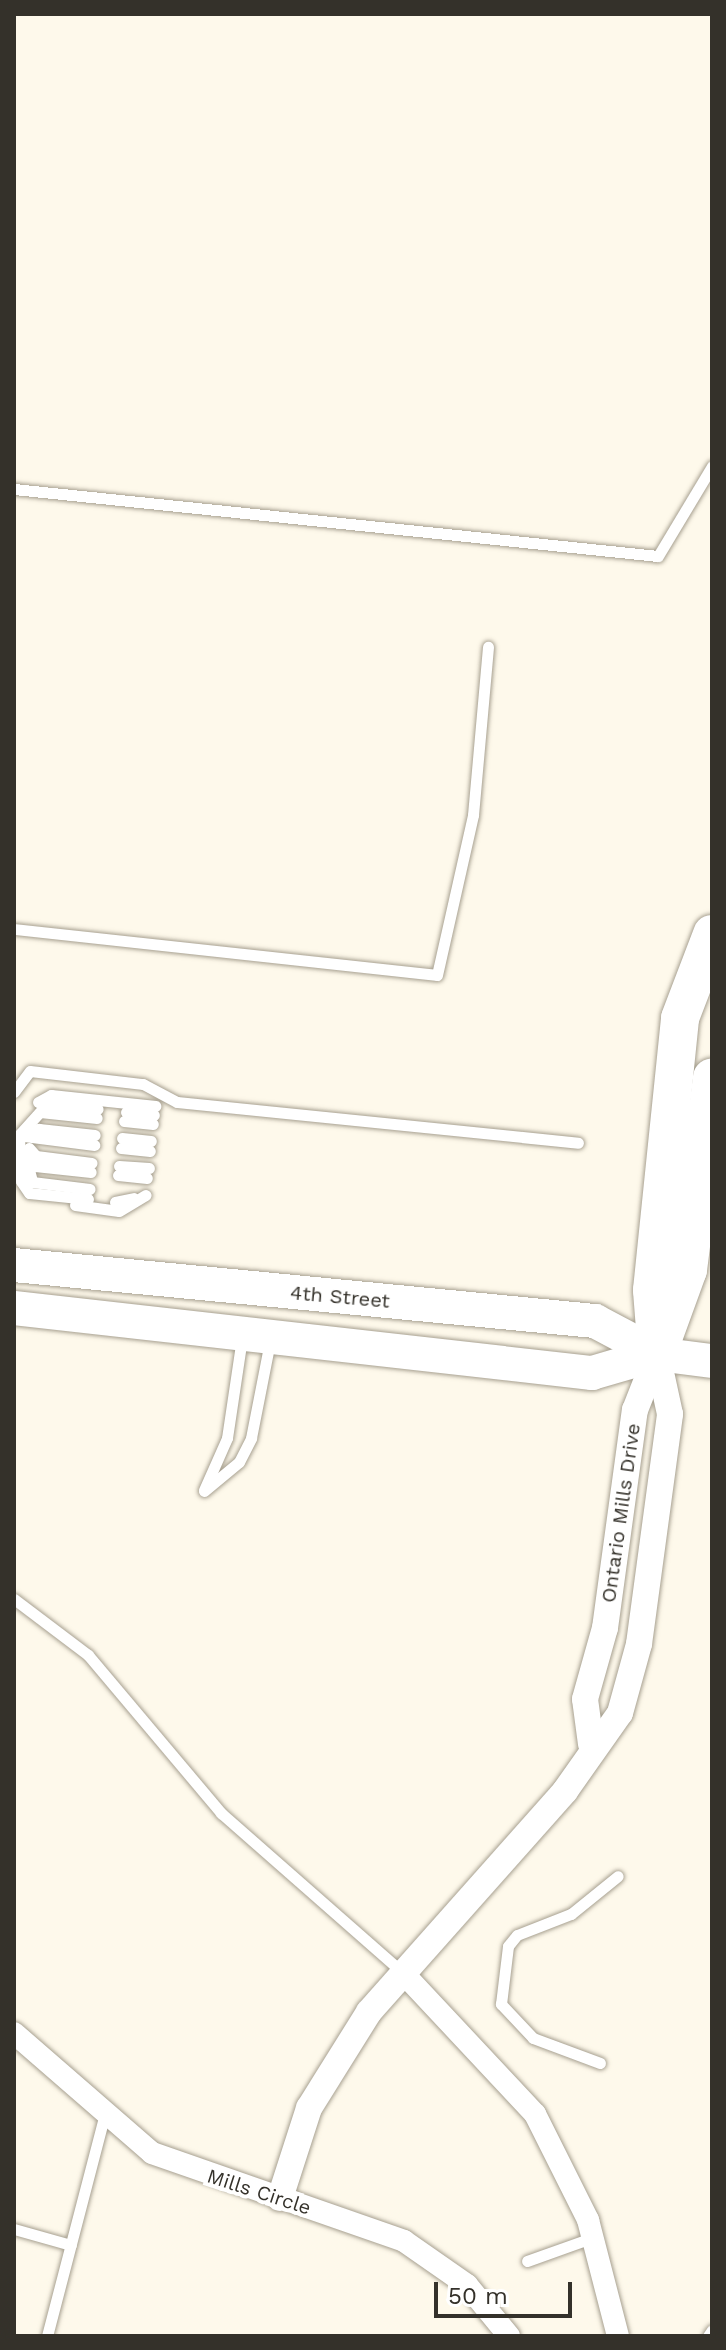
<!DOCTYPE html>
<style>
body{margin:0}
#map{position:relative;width:726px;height:2350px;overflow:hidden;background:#fef9eb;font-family:"Work Sans",sans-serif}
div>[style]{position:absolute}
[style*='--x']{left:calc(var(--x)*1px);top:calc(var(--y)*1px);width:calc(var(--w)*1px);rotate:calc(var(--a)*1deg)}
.roads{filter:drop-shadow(0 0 2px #a7a090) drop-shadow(0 0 2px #a7a090)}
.service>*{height:11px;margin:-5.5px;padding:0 5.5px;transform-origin:5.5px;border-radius:5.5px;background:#fff}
.minor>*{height:22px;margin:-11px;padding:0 11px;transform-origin:11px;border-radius:11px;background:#fff}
.tertiary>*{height:26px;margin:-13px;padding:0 13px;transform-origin:13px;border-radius:13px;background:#fff}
.primary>*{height:34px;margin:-17px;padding:0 17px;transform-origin:17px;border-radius:17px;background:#fff}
.motorway>*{height:38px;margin:-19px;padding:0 19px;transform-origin:19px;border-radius:19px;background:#fff}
span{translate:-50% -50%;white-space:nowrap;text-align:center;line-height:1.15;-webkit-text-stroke:8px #fff;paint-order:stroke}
.street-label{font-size:20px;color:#34312a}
.frame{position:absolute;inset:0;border:16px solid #34312a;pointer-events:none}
.scale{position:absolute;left:434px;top:2282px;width:138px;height:36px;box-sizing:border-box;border:4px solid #34312a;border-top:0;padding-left:10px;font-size:24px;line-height:28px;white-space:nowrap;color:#34312a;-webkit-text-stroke:6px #fff;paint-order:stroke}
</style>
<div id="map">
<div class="roads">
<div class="service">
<i style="--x:14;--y:489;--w:647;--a:5.94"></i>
<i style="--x:658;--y:556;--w:105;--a:-59"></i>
<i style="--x:14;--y:929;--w:425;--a:6.2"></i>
<i style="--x:437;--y:975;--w:164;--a:-77.3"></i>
<i style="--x:473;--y:815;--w:169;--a:-84.9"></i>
<i style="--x:14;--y:1092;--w:26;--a:-53"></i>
<i style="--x:30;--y:1071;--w:114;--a:6.6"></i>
<i style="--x:143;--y:1084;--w:38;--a:28"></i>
<i style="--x:177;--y:1102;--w:403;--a:5.8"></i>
<i style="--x:38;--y:1102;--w:15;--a:-28"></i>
<i style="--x:51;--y:1095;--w:105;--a:6"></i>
<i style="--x:39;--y:1102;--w:59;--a:6.8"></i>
<i style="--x:126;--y:1112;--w:28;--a:6"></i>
<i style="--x:124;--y:1121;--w:29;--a:6"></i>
<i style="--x:20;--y:1135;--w:20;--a:-18"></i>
<i style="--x:39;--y:1129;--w:56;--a:6.1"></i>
<i style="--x:24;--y:1136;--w:71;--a:7.3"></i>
<i style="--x:122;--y:1138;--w:29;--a:6"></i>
<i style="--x:29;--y:1148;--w:11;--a:49"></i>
<i style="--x:36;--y:1156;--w:56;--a:7.1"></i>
<i style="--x:121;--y:1148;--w:29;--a:6"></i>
<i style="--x:28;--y:1153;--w:15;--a:62"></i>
<i style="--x:35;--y:1166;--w:56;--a:6.1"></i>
<i style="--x:25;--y:1155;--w:28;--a:75"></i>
<i style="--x:32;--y:1182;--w:58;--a:6.9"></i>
<i style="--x:119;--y:1166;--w:30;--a:4"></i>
<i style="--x:118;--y:1175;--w:29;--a:6"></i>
<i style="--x:88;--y:1199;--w:59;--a:-174.2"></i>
<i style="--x:29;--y:1193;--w:14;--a:-124"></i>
<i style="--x:21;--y:1181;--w:46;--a:-92.5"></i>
<i style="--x:19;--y:1135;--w:31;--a:-48"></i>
<i style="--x:40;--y:1112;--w:57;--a:6"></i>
<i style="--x:115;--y:1202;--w:19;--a:-12"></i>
<i style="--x:75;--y:1205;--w:44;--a:7.8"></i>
<i style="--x:119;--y:1211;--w:31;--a:-31"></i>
<i style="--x:204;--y:1490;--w:57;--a:-66.1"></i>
<i style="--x:227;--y:1438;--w:101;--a:-81.5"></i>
<i style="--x:204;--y:1491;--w:45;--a:-39.6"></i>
<i style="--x:239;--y:1462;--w:27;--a:-63"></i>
<i style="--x:251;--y:1438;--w:99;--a:-78.9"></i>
<i style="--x:14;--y:1599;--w:93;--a:37.1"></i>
<i style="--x:88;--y:1655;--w:207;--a:49.9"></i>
<i style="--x:221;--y:1813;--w:244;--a:41.3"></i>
<i style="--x:600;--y:2063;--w:72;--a:-159.5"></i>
<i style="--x:533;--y:2038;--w:47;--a:-133.3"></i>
<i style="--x:501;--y:2004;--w:58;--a:-83.1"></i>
<i style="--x:508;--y:1946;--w:14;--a:-51"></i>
<i style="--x:517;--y:1935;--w:58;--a:-21.3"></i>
<i style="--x:571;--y:1914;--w:60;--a:-39"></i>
<i style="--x:14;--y:2229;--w:59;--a:15.7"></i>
<i style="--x:527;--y:2261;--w:71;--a:-19.7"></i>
<i style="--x:47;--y:2336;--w:229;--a:-75.4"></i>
<i style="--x:708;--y:2336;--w:7;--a:-56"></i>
</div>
<div class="minor">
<i style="--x:404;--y:1974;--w:192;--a:46.9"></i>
<i style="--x:535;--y:2114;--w:119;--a:63.4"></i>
<i style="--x:588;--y:2220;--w:120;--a:75.5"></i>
<i style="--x:14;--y:2033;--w:183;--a:41"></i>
<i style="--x:152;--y:2153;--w:267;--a:19.2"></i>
<i style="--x:404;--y:2241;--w:77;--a:34.9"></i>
<i style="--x:467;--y:2285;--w:66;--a:50.5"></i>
</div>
<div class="tertiary">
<i style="--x:591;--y:1744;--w:45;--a:-97.6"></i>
<i style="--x:585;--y:1699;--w:74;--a:-74.3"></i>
<i style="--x:605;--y:1628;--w:220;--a:-82.2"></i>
<i style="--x:635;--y:1410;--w:60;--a:-68.6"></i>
<i style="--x:280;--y:2198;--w:95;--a:-72.1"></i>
<i style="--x:309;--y:2108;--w:113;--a:-58"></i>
<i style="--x:369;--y:2012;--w:295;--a:-48.4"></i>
<i style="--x:565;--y:1791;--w:95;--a:-54.8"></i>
<i style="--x:620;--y:1713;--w:72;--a:-74.6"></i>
<i style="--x:639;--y:1644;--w:232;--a:-82.3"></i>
<i style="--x:670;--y:1414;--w:61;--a:-102.2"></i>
</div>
<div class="primary">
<i style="--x:14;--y:1265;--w:584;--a:5.51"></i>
<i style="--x:595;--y:1321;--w:70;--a:28"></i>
<i style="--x:657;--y:1354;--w:55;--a:7.3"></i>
<i style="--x:14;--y:1308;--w:582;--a:6.42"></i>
<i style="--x:592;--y:1373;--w:68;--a:-16.3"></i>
</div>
<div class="motorway">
<i style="--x:661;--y:1344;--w:79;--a:-70"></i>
<i style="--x:688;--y:1270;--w:194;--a:-82.9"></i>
<i style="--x:657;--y:1354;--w:64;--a:-94.5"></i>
<i style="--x:652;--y:1290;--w:273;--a:-84.1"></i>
<i style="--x:680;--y:1018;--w:90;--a:-69.1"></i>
</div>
</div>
<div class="street-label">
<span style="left:340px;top:1297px;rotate:5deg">4th Street</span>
<span style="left:621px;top:1513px;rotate:-82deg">Ontario Mills Drive</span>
<span style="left:259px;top:2192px;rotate:18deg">Mills Circle</span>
</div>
<div class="frame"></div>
<div class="scale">50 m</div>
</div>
